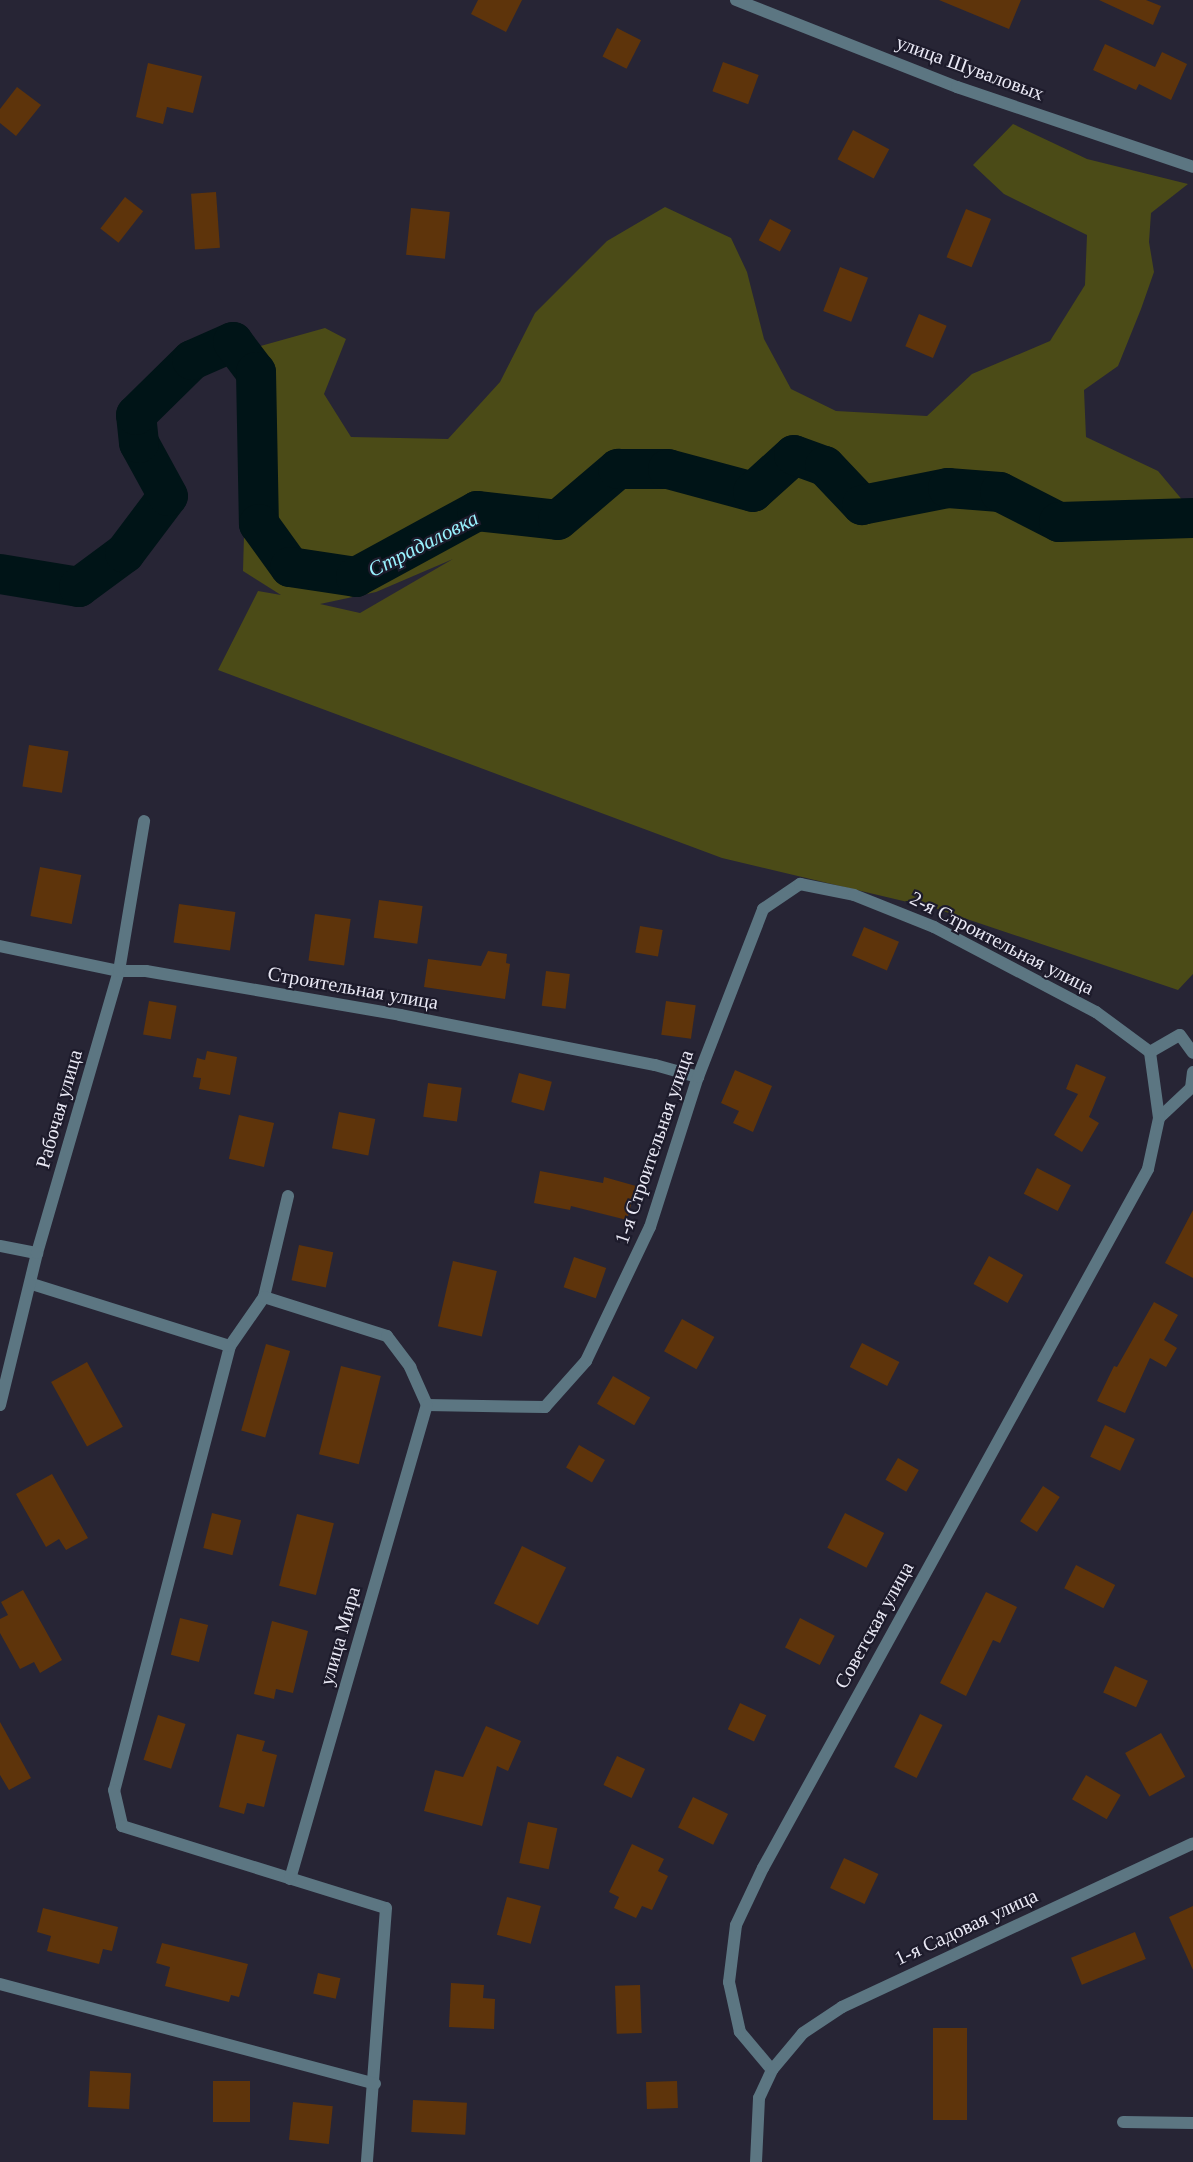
<!DOCTYPE html>
<meta charset="utf-8">
<style>
body{margin:0}
#map{position:relative;width:1193px;height:2162px;overflow:hidden;background:#272535;font-family:Georgia,serif}
div>[style]{position:absolute}
[style*='--x']{left:calc(var(--x)*1px);top:calc(var(--y)*1px);width:calc(var(--w)*1px);rotate:calc(var(--a)*1deg)}
.green>*{inset:0;background:#4b4b17}
.river>*{height:40px;margin:-20px;padding:0 20px;transform-origin:20px;border-radius:20px;background:#001417}
.building>*{inset:0;background:#5e340b;transform-origin:0 0}
.minor>*{height:12px;margin:-6px;padding:0 6px;transform-origin:6px;border-radius:6px;background:#5c7682}
.tertiary>*{height:12px;margin:-6px;padding:0 6px;transform-origin:6px;border-radius:6px;background:#5c7682}
span{translate:-50% -50%;white-space:nowrap;text-align:center;line-height:1.15;-webkit-text-stroke:4.5px #1d1b2b;paint-order:stroke}
.street-label{font-size:20px;color:#eae9f5}
.water-label{font-size:21px;color:#99f3ff;font-style:italic}
</style>
<div id="map">
<div class="green">
<i style="clip-path:polygon(evenodd,1013px 124px,1087px 159px,1188px 184px,1151px 213px,1149px 242px,1154px 272px,1141px 309px,1118px 366px,1084px 390px,1086px 437px,1158px 471px,1184px 502px,1184px 525px,1193px 530px,1193px 974px,1178px 990px,937px 909px,722px 858px,218px 670px,258px 591px,281px 595px,243px 571px,245px 500px,238px 421px,257px 347px,325px 328px,346px 339px,324px 394px,351px 437px,448px 439px,500px 382px,535px 313px,607px 241px,665px 207px,731px 238px,747px 272px,764px 339px,791px 389px,836px 411px,927px 416px,972px 374px,1050px 341px,1085px 285px,1087px 235px,1004px 194px,973px 165px,1013px 124px,453px 559px,360px 613px,320px 604px,376px 592px,453px 559px)"></i>
</div>
<div class="river">
<i style="--x:0;--y:574;--w:80;--a:9.3"></i>
<i style="--x:79;--y:587;--w:57;--a:-36.5"></i>
<i style="--x:125;--y:553;--w:71;--a:-53"></i>
<i style="--x:168;--y:496;--w:60;--a:-118.7"></i>
<i style="--x:139;--y:443;--w:28;--a:-96"></i>
<i style="--x:136;--y:415;--w:78;--a:-44.5"></i>
<i style="--x:192;--y:360;--w:45;--a:-23.7"></i>
<i style="--x:233;--y:342;--w:38;--a:53"></i>
<i style="--x:256;--y:372;--w:152;--a:88.9"></i>
<i style="--x:259;--y:524;--w:53;--a:54.2"></i>
<i style="--x:290;--y:567;--w:67;--a:8.6"></i>
<i style="--x:356;--y:577;--w:138;--a:-28.6"></i>
<i style="--x:477;--y:511;--w:81;--a:6.3"></i>
<i style="--x:558;--y:520;--w:79;--a:-40.4"></i>
<i style="--x:618;--y:469;--w:50;--a:0"></i>
<i style="--x:668;--y:469;--w:88;--a:15.1"></i>
<i style="--x:753;--y:492;--w:55;--a:-42.1"></i>
<i style="--x:794;--y:455;--w:33;--a:20"></i>
<i style="--x:825;--y:466;--w:54;--a:46.5"></i>
<i style="--x:862;--y:505;--w:88;--a:-11.2"></i>
<i style="--x:948;--y:488;--w:52;--a:4.4"></i>
<i style="--x:1000;--y:492;--w:66;--a:27"></i>
<i style="--x:1059;--y:522;--w:134;--a:-1.7"></i>
</div>
<div class="building">
<i style="clip-path:polygon(478px 0,522px 0,506px 32px,471px 14px)"></i>
<i style="clip-path:polygon(939px 0,1021px 0,1009px 29px)"></i>
<i style="clip-path:polygon(1099px 0,1146px 0,1161px 6px,1153px 25px)"></i>
<i style="left:617px;top:28px;width:27px;height:32px;rotate:27deg"></i>
<i style="clip-path:polygon(1105px 44px,1155px 67px,1162px 52px,1187px 64px,1171px 100px,1139px 84px,1136px 90px,1093px 70px)"></i>
<i style="left:723px;top:62px;width:38px;height:31px;rotate:20deg"></i>
<i style="clip-path:polygon(148px 63px,202px 76px,193px 113px,167px 107px,163px 124px,136px 117px)"></i>
<i style="clip-path:polygon(17px 87px,41px 105px,16px 136px,0 123px,0 109px)"></i>
<i style="left:853px;top:130px;width:41px;height:33px;rotate:28deg"></i>
<i style="left:216px;top:192px;width:56px;height:25px;rotate:86deg"></i>
<i style="left:125px;top:197px;width:23px;height:40px;rotate:38deg"></i>
<i style="left:411px;top:208px;width:39px;height:47px;rotate:6deg"></i>
<i style="left:966px;top:209px;width:27px;height:52px;rotate:22deg"></i>
<i style="left:770px;top:219px;width:24px;height:24px;rotate:28deg"></i>
<i style="left:840px;top:267px;width:30px;height:47px;rotate:21deg"></i>
<i style="left:919px;top:314px;width:30px;height:35px;rotate:23deg"></i>
<i style="left:29px;top:745px;width:40px;height:42px;rotate:9deg"></i>
<i style="left:40px;top:867px;width:42px;height:50px;rotate:11deg"></i>
<i style="left:379px;top:900px;width:44px;height:38px;rotate:8deg"></i>
<i style="left:179px;top:904px;width:57px;height:39px;rotate:8deg"></i>
<i style="left:315px;top:914px;width:36px;height:47px;rotate:8deg"></i>
<i style="left:640px;top:926px;width:23px;height:27px;rotate:10deg"></i>
<i style="left:864px;top:927px;width:38px;height:31px;rotate:23deg"></i>
<i style="clip-path:polygon(488px 951px,507px 954px,506px 963px,510px 964px,505px 999px,424px 987px,428px 959px,481px 966px)"></i>
<i style="left:546px;top:971px;width:24px;height:35px;rotate:7deg"></i>
<i style="left:149px;top:1001px;width:28px;height:34px;rotate:10deg"></i>
<i style="left:666px;top:1001px;width:30px;height:34px;rotate:8deg"></i>
<i style="clip-path:polygon(207px 1051px,237px 1057px,230px 1095px,199px 1089px,201px 1078px,193px 1077px,197px 1058px,205px 1060px)"></i>
<i style="clip-path:polygon(1076px 1064px,1106px 1077px,1089px 1117px,1099px 1123px,1082px 1152px,1054px 1135px,1078px 1094px,1066px 1089px)"></i>
<i style="clip-path:polygon(735px 1070px,772px 1086px,753px 1132px,733px 1123px,739px 1111px,721px 1103px)"></i>
<i style="left:519px;top:1073px;width:34px;height:30px;rotate:15deg"></i>
<i style="left:428px;top:1083px;width:34px;height:34px;rotate:8deg"></i>
<i style="left:339px;top:1112px;width:37px;height:37px;rotate:11deg"></i>
<i style="left:239px;top:1115px;width:36px;height:45px;rotate:13deg"></i>
<i style="left:1037px;top:1168px;width:38px;height:29px;rotate:27deg"></i>
<i style="clip-path:polygon(540px 1171px,603px 1183px,604px 1177px,636px 1186px,627px 1220px,571px 1206px,570px 1210px,534px 1203px)"></i>
<i style="clip-path:polygon(1193px 1210px,1193px 1278px,1165px 1263px)"></i>
<i style="left:299px;top:1245px;width:35px;height:36px;rotate:12deg"></i>
<i style="left:989px;top:1256px;width:39px;height:32px;rotate:29deg"></i>
<i style="left:574px;top:1257px;width:34px;height:32px;rotate:19deg"></i>
<i style="left:453px;top:1261px;width:45px;height:67px;rotate:13deg"></i>
<i style="clip-path:polygon(1154px 1302px,1178px 1315px,1164px 1340px,1177px 1348px,1166px 1367px,1150px 1358px,1125px 1413px,1097px 1401px,1114px 1366px,1117px 1367px)"></i>
<i style="left:682px;top:1319px;width:37px;height:37px;rotate:29deg"></i>
<i style="left:862px;top:1343px;width:42px;height:27px;rotate:27deg"></i>
<i style="left:266px;top:1344px;width:25px;height:90px;rotate:16deg"></i>
<i style="left:87px;top:1362px;width:74px;height:41px;rotate:61deg"></i>
<i style="left:341px;top:1366px;width:41px;height:91px;rotate:14deg"></i>
<i style="left:613px;top:1376px;width:43px;height:32px;rotate:30deg"></i>
<i style="left:1105px;top:1425px;width:33px;height:35px;rotate:25deg"></i>
<i style="left:579px;top:1445px;width:30px;height:26px;rotate:30deg"></i>
<i style="left:898px;top:1458px;width:24px;height:25px;rotate:30deg"></i>
<i style="clip-path:polygon(52px 1474px,88px 1538px,66px 1550px,59px 1539px,46px 1547px,16px 1494px)"></i>
<i style="left:1043px;top:1486px;width:20px;height:42px;rotate:33deg"></i>
<i style="left:212px;top:1513px;width:30px;height:36px;rotate:14deg"></i>
<i style="left:845px;top:1513px;width:44px;height:39px;rotate:27deg"></i>
<i style="left:297px;top:1514px;width:38px;height:74px;rotate:14deg"></i>
<i style="left:522px;top:1546px;width:49px;height:64px;rotate:26deg"></i>
<i style="left:1076px;top:1565px;width:44px;height:26px;rotate:27deg"></i>
<i style="clip-path:polygon(23px 1590px,62px 1660px,40px 1673px,34px 1662px,20px 1669px,0 1633px,0 1619px,8px 1615px,1px 1602px)"></i>
<i style="clip-path:polygon(986px 1592px,1017px 1607px,1000px 1643px,993px 1640px,966px 1696px,940px 1683px)"></i>
<i style="left:180px;top:1618px;width:29px;height:38px;rotate:14deg"></i>
<i style="left:800px;top:1618px;width:39px;height:33px;rotate:27deg"></i>
<i style="clip-path:polygon(272px 1621px,308px 1631px,293px 1693px,276px 1689px,274px 1699px,254px 1694px)"></i>
<i style="left:1115px;top:1666px;width:36px;height:29px;rotate:24deg"></i>
<i style="left:740px;top:1703px;width:29px;height:29px;rotate:25deg"></i>
<i style="left:920px;top:1714px;width:25px;height:59px;rotate:26deg"></i>
<i style="left:158px;top:1715px;width:29px;height:47px;rotate:18deg"></i>
<i style="clip-path:polygon(0 1722px,31px 1778px,9px 1790px,0 1775px)"></i>
<i style="clip-path:polygon(486px 1726px,521px 1741px,508px 1771px,497px 1766px,482px 1826px,424px 1811px,435px 1770px,463px 1777px)"></i>
<i style="left:1161px;top:1733px;width:50px;height:41px;rotate:61deg"></i>
<i style="clip-path:polygon(237px 1734px,265px 1741px,262px 1751px,277px 1755px,264px 1807px,247px 1803px,244px 1814px,219px 1807px)"></i>
<i style="left:617px;top:1756px;width:31px;height:32px;rotate:25deg"></i>
<i style="left:1086px;top:1775px;width:40px;height:28px;rotate:30deg"></i>
<i style="left:693px;top:1797px;width:39px;height:34px;rotate:26deg"></i>
<i style="left:528px;top:1822px;width:30px;height:42px;rotate:12deg"></i>
<i style="clip-path:polygon(632px 1844px,664px 1859px,658px 1871px,668px 1876px,652px 1910px,642px 1906px,636px 1918px,614px 1908px,619px 1897px,609px 1892px)"></i>
<i style="left:844px;top:1858px;width:38px;height:33px;rotate:25deg"></i>
<i style="left:507px;top:1897px;width:35px;height:39px;rotate:15deg"></i>
<i style="clip-path:polygon(1193px 1906px,1193px 1970px,1169px 1917px)"></i>
<i style="clip-path:polygon(43px 1908px,118px 1927px,112px 1951px,103px 1949px,99px 1964px,47px 1951px,51px 1936px,37px 1932px)"></i>
<i style="left:1135px;top:1932px;width:29px;height:69px;rotate:68deg"></i>
<i style="clip-path:polygon(162px 1943px,248px 1964px,239px 1997px,231px 1995px,229px 2002px,165px 1986px,170px 1967px,156px 1963px)"></i>
<i style="left:318px;top:1973px;width:23px;height:21px;rotate:13deg"></i>
<i style="clip-path:polygon(451px 1983px,484px 1985px,483px 1998px,495px 1999px,494px 2029px,449px 2027px)"></i>
<i style="left:640px;top:1985px;width:48px;height:25px;rotate:88deg"></i>
<i style="left:933px;top:2028px;width:34px;height:92px"></i>
<i style="left:90px;top:2071px;width:41px;height:36px;rotate:3deg"></i>
<i style="left:213px;top:2081px;width:37px;height:41px"></i>
<i style="left:677px;top:2081px;width:27px;height:31px;rotate:88deg"></i>
<i style="left:413px;top:2100px;width:54px;height:32px;rotate:3deg"></i>
<i style="left:293px;top:2102px;width:40px;height:38px;rotate:6deg"></i>
</div>
<div class="minor">
<i style="--x:736;--y:0;--w:238;--a:21.5"></i>
<i style="--x:957;--y:87;--w:249;--a:18.7"></i>
<i style="--x:0;--y:946;--w:122;--a:11.9"></i>
<i style="--x:119;--y:971;--w:27;--a:0"></i>
<i style="--x:146;--y:971;--w:258;--a:9.8"></i>
<i style="--x:400;--y:1015;--w:260;--a:11.1"></i>
<i style="--x:655;--y:1065;--w:45;--a:15.6"></i>
<i style="--x:1159;--y:1118;--w:44;--a:-43.2"></i>
<i style="--x:1191;--y:1088;--w:16;--a:-83"></i>
<i style="--x:288;--y:1196;--w:104;--a:103.4"></i>
<i style="--x:264;--y:1297;--w:60;--a:124.8"></i>
<i style="--x:230;--y:1346;--w:459;--a:104.6"></i>
<i style="--x:114;--y:1790;--w:37;--a:77"></i>
<i style="--x:122;--y:1826;--w:276;--a:17.3"></i>
<i style="--x:386;--y:1908;--w:255;--a:94.3"></i>
<i style="--x:0;--y:1246;--w:38;--a:11"></i>
<i style="--x:32;--y:1284;--w:207;--a:17.4"></i>
<i style="--x:264;--y:1297;--w:129;--a:17.6"></i>
<i style="--x:387;--y:1336;--w:39;--a:53"></i>
<i style="--x:410;--y:1367;--w:42;--a:65.9"></i>
<i style="--x:0;--y:1405;--w:156;--a:-76.3"></i>
<i style="--x:37;--y:1253;--w:294;--a:-73.8"></i>
<i style="--x:119;--y:971;--w:152;--a:-80.5"></i>
<i style="--x:427;--y:1405;--w:118;--a:1"></i>
<i style="--x:545;--y:1407;--w:62;--a:-48.3"></i>
<i style="--x:586;--y:1361;--w:148;--a:-64.5"></i>
<i style="--x:650;--y:1227;--w:157;--a:-72.3"></i>
<i style="--x:698;--y:1077;--w:180;--a:-68.8"></i>
<i style="--x:763;--y:909;--w:45;--a:-34"></i>
<i style="--x:800;--y:884;--w:55;--a:11.5"></i>
<i style="--x:854;--y:895;--w:86;--a:21.8"></i>
<i style="--x:934;--y:927;--w:183;--a:27.7"></i>
<i style="--x:1096;--y:1012;--w:67;--a:36.5"></i>
<i style="--x:290;--y:1879;--w:493;--a:-73.9"></i>
<i style="--x:0;--y:1984;--w:388;--a:14.9"></i>
<i style="--x:772;--y:2070;--w:50;--a:-130.1"></i>
<i style="--x:740;--y:2032;--w:51;--a:-102.4"></i>
<i style="--x:729;--y:1982;--w:57;--a:-83"></i>
<i style="--x:736;--y:1925;--w:63;--a:-64.7"></i>
<i style="--x:763;--y:1868;--w:798;--a:-61.15"></i>
<i style="--x:1148;--y:1169;--w:52;--a:-77.8"></i>
<i style="--x:1159;--y:1118;--w:67;--a:-97.8"></i>
<i style="--x:1150;--y:1052;--w:34;--a:-30"></i>
<i style="--x:1180;--y:1035;--w:22;--a:54"></i>
<i style="--x:1123;--y:2122;--w:70;--a:0.8"></i>
</div>
<div class="tertiary">
<i style="--x:756;--y:2162;--w:64;--a:-87.3"></i>
<i style="--x:759;--y:2098;--w:31;--a:-65"></i>
<i style="--x:772;--y:2070;--w:48;--a:-50"></i>
<i style="--x:803;--y:2033;--w:47;--a:-33.7"></i>
<i style="--x:842;--y:2007;--w:387;--a:-25"></i>
</div>
<div class="street-label">
<span style="left:970px;top:68px;rotate:20deg">улица Шуваловых</span>
<span style="left:1002px;top:943px;rotate:27deg">2-я Строительная улица</span>
<span style="left:353px;top:988px;rotate:10deg">Строительная улица</span>
<span style="left:59px;top:1109px;rotate:-74deg">Рабочая улица</span>
<span style="left:654px;top:1147px;rotate:-71deg">1-я Строительная улица</span>
<span style="left:874px;top:1625px;rotate:-61deg">Советская улица</span>
<span style="left:340px;top:1636px;rotate:-74deg">улица Мира</span>
<span style="left:966px;top:1927px;rotate:-25deg">1-я Садовая улица</span>
</div>
<div class="water-label">
<span style="left:423px;top:544px;rotate:-27deg">Страдаловка</span>
</div>
</div>
